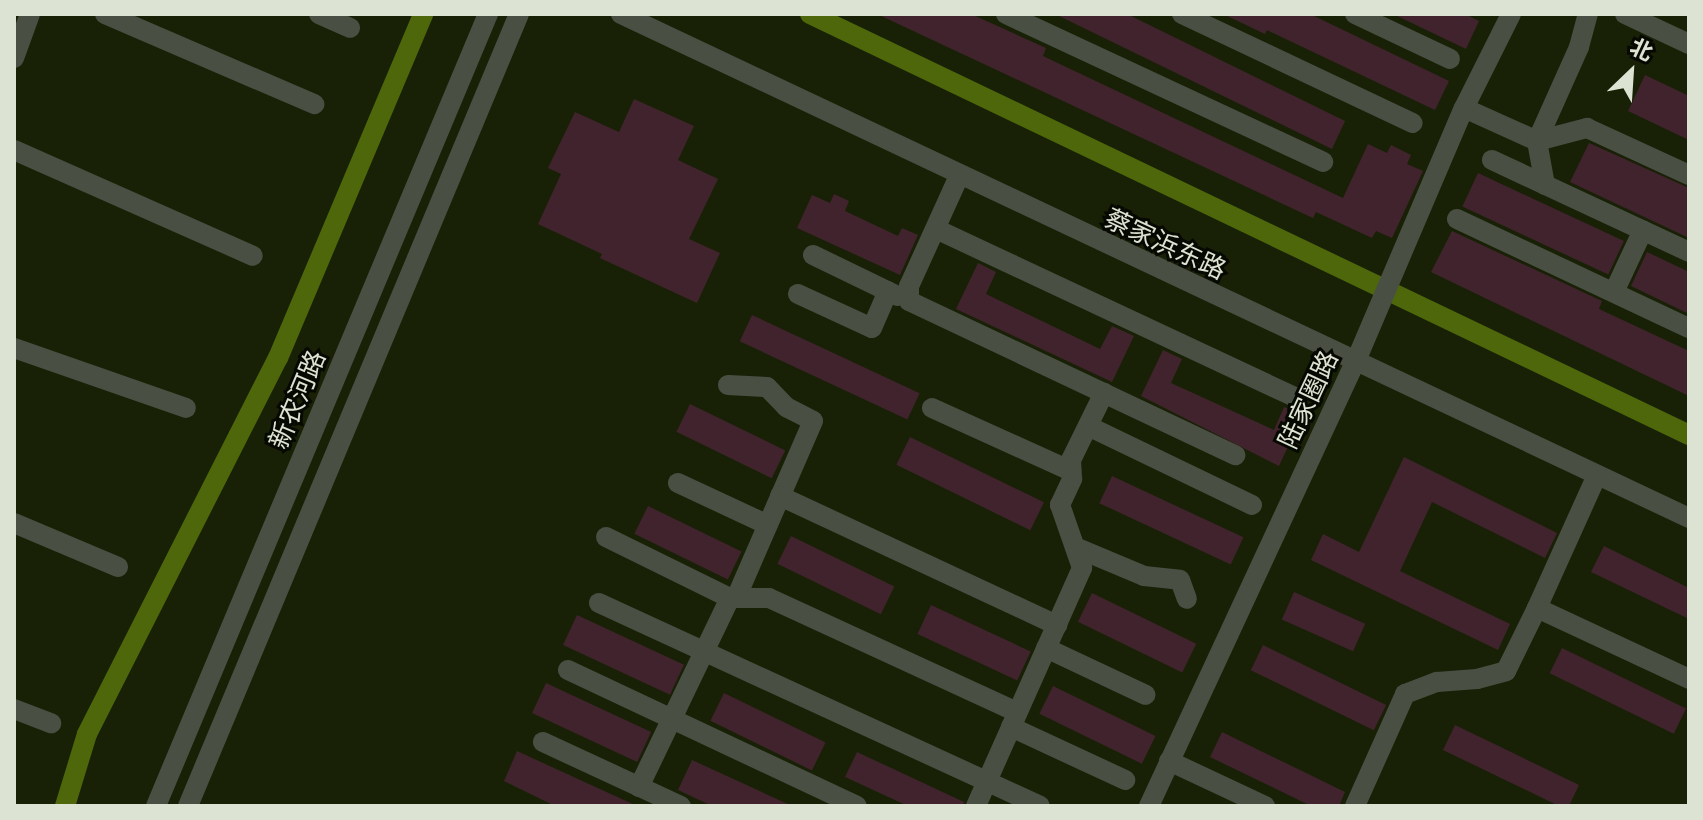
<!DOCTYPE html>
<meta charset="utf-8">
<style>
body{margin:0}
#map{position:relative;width:1703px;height:820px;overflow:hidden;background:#182106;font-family:"DejaVu Sans","Noto Sans SC",sans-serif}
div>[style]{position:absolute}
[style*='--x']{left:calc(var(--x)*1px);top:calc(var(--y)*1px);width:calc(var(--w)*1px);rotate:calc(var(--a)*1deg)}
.canal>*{height:20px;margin:-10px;padding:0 10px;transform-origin:10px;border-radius:10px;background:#4e670b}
.building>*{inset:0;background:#41232d;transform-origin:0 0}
.minor>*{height:20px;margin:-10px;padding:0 10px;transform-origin:10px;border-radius:10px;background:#4a4f43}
span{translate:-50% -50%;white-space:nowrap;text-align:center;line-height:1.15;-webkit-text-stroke:6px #060902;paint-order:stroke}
.street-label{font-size:26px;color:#dce3d2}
.frame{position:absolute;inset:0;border:16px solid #dce3d2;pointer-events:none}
.north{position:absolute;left:1591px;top:32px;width:80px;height:80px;-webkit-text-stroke:6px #060902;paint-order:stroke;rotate:25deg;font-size:22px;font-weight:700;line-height:32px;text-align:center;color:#dce3d2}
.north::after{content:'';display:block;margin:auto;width:28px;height:36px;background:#dce3d2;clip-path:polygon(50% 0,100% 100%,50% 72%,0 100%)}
</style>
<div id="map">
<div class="canal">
<i style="--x:810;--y:14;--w:975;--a:25.59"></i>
<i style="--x:65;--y:806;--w:75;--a:-73"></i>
<i style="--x:87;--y:734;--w:422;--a:-63.1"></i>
<i style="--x:278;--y:358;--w:373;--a:-67.1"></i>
</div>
<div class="building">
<i style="clip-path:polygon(877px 14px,971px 14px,1046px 48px,1043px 56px,1343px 198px,1368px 144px,1387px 153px,1391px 145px,1411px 155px,1407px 164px,1423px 171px,1392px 238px,1376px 231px,1372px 238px,1316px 212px,1313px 218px)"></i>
<i style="clip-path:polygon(1055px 14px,1127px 14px,1345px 121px,1332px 149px)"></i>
<i style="clip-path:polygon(1223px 14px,1310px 14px,1449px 81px,1435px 110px,1267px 30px,1265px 34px)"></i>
<i style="clip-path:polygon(1393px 14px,1465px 14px,1479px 21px,1466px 49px)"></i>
<i style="clip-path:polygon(1645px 75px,1689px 96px,1689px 140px,1628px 111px)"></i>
<i style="clip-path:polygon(634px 99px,694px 126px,678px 160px,718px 179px,689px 239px,720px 253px,697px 303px,600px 258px,602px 254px,538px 224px,561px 174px,548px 168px,575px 112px,619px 132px)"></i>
<i style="clip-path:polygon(1589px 143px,1689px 188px,1689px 238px,1570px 182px)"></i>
<i style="left:1478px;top:173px;width:161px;height:37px;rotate:25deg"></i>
<i style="clip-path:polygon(834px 194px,849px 201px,845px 211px,898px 236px,902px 228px,918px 235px,900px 275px,797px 228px,812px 195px,830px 203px)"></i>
<i style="clip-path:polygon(1452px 231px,1602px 301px,1599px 309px,1689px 351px,1689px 396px,1431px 272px)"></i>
<i style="clip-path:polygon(1647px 252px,1689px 272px,1689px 314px,1631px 286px)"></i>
<i style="clip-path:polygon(978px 263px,996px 272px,986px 294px,1100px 349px,1112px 326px,1134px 336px,1112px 382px,956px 309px)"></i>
<i style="left:752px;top:315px;width:185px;height:29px;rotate:25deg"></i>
<i style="clip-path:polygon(1163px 350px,1182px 359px,1171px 383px,1274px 430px,1284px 407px,1303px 414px,1279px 466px,1141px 396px)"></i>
<i style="left:690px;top:404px;width:106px;height:31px;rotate:26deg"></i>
<i style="left:910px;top:437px;width:149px;height:31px;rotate:26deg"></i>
<i style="clip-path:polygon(1404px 457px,1557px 533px,1545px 558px,1432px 502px,1400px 571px,1510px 624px,1498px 650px,1311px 560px,1323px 534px,1359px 552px)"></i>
<i style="left:1112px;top:476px;width:145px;height:30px;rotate:25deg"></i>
<i style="left:648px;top:506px;width:104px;height:31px;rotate:26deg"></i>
<i style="left:791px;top:536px;width:115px;height:31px;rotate:26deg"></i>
<i style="clip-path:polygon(1604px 546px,1689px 588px,1689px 619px,1591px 572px)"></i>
<i style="left:1294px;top:592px;width:78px;height:30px;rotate:24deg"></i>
<i style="left:1092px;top:593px;width:116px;height:32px;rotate:26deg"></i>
<i style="left:931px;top:605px;width:110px;height:32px;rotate:25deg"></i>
<i style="left:577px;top:615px;width:118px;height:33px;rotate:25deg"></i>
<i style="left:1263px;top:645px;width:137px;height:28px;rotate:26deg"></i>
<i style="left:1562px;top:648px;width:138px;height:28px;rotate:26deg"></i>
<i style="left:546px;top:683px;width:116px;height:33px;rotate:25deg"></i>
<i style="left:1053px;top:686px;width:114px;height:31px;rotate:26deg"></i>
<i style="left:724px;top:693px;width:113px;height:31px;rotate:26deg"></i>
<i style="clip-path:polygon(1455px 725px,1579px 785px,1569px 806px,1559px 806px,1443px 750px)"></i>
<i style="clip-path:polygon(1222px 732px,1345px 792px,1339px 806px,1311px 806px,1210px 757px)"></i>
<i style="clip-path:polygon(517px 751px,637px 806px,555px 806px,504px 781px)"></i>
<i style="clip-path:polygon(857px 752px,964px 802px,963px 806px,908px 806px,845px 777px)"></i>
<i style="clip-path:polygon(692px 760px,792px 806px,712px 806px,678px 790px)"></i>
</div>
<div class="minor">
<i style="--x:105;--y:14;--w:228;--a:23.3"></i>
<i style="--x:319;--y:14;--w:34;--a:24"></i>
<i style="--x:621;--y:14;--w:1181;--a:25.26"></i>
<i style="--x:1006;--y:14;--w:350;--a:25"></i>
<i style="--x:1182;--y:14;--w:255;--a:25.3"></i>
<i style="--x:1355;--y:14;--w:105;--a:25.3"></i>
<i style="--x:1625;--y:14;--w:71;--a:25.1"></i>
<i style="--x:14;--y:58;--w:47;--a:-70"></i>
<i style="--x:1464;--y:108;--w:80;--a:24.3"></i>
<i style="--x:1537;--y:141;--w:103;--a:-65.9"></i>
<i style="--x:1579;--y:47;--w:34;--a:-75"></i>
<i style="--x:14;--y:150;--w:261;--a:23.9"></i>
<i style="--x:1492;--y:160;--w:217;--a:25"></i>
<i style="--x:959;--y:176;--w:121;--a:114.4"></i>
<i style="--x:909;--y:286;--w:15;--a:90"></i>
<i style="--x:909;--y:301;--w:361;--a:25.3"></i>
<i style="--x:1545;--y:185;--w:45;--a:-100.3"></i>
<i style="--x:1537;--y:141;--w:52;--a:-14.6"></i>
<i style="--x:1587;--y:128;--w:112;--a:24.7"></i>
<i style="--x:1457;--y:219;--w:256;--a:25.2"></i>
<i style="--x:936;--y:229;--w:395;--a:25.1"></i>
<i style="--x:813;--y:255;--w:94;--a:25.8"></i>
<i style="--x:1614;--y:292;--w:68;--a:-64.9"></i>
<i style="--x:798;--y:294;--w:81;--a:24.7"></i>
<i style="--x:872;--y:328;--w:40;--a:-66.6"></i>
<i style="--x:14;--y:348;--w:182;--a:19.2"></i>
<i style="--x:728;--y:385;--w:39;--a:3"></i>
<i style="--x:767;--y:387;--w:28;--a:46"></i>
<i style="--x:786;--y:407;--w:30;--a:27"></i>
<i style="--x:813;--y:421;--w:193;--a:113.5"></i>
<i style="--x:932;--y:408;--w:153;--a:24.4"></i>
<i style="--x:1088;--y:426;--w:182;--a:25.7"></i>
<i style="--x:1597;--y:475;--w:146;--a:114.3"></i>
<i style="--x:1537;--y:608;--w:168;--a:25"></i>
<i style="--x:678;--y:483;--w:99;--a:25"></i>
<i style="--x:780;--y:496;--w:306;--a:25"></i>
<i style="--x:14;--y:523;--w:113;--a:22.9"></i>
<i style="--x:606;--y:537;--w:138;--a:26.2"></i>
<i style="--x:730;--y:598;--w:39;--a:0"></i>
<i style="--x:769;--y:598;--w:273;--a:24.7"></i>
<i style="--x:1075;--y:547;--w:75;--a:22.8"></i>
<i style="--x:1144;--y:576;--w:36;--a:6"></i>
<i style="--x:1180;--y:580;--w:20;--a:70"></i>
<i style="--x:599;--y:603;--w:485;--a:24.7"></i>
<i style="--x:1046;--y:648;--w:110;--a:25.2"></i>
<i style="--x:568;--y:670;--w:319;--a:25.2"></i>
<i style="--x:14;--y:709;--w:40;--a:21"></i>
<i style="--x:1011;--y:727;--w:126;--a:24.9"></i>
<i style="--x:543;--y:742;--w:152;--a:24.9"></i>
<i style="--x:1169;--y:761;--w:106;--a:25.1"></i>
<i style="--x:639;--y:787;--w:210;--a:-64.3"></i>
<i style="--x:156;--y:806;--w:859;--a:-67.26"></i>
<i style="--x:188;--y:806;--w:858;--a:-67.32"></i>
<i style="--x:976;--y:806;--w:261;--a:-66"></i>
<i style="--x:1082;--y:568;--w:67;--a:-109.2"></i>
<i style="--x:1060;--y:505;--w:29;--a:-65"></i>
<i style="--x:1072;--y:479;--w:19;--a:-93"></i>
<i style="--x:1071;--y:460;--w:75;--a:-63.8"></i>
<i style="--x:1149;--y:806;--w:489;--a:-65.1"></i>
<i style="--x:1355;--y:363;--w:277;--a:-66.9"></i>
<i style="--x:1464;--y:108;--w:105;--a:-63.4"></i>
<i style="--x:1355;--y:806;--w:123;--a:-65.9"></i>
<i style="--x:1405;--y:694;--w:34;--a:-21"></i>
<i style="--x:1437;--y:682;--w:40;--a:-4.3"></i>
<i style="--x:1477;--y:679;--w:30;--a:-15"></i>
<i style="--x:1506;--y:671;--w:70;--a:-63.8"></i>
</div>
<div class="street-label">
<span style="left:1165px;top:245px;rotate:25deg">蔡家浜东路</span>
<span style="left:298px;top:400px;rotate:-67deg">新农河路</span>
<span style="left:1309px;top:400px;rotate:-65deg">陆家圈路</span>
</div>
<div class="frame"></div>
<div class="north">北</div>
</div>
